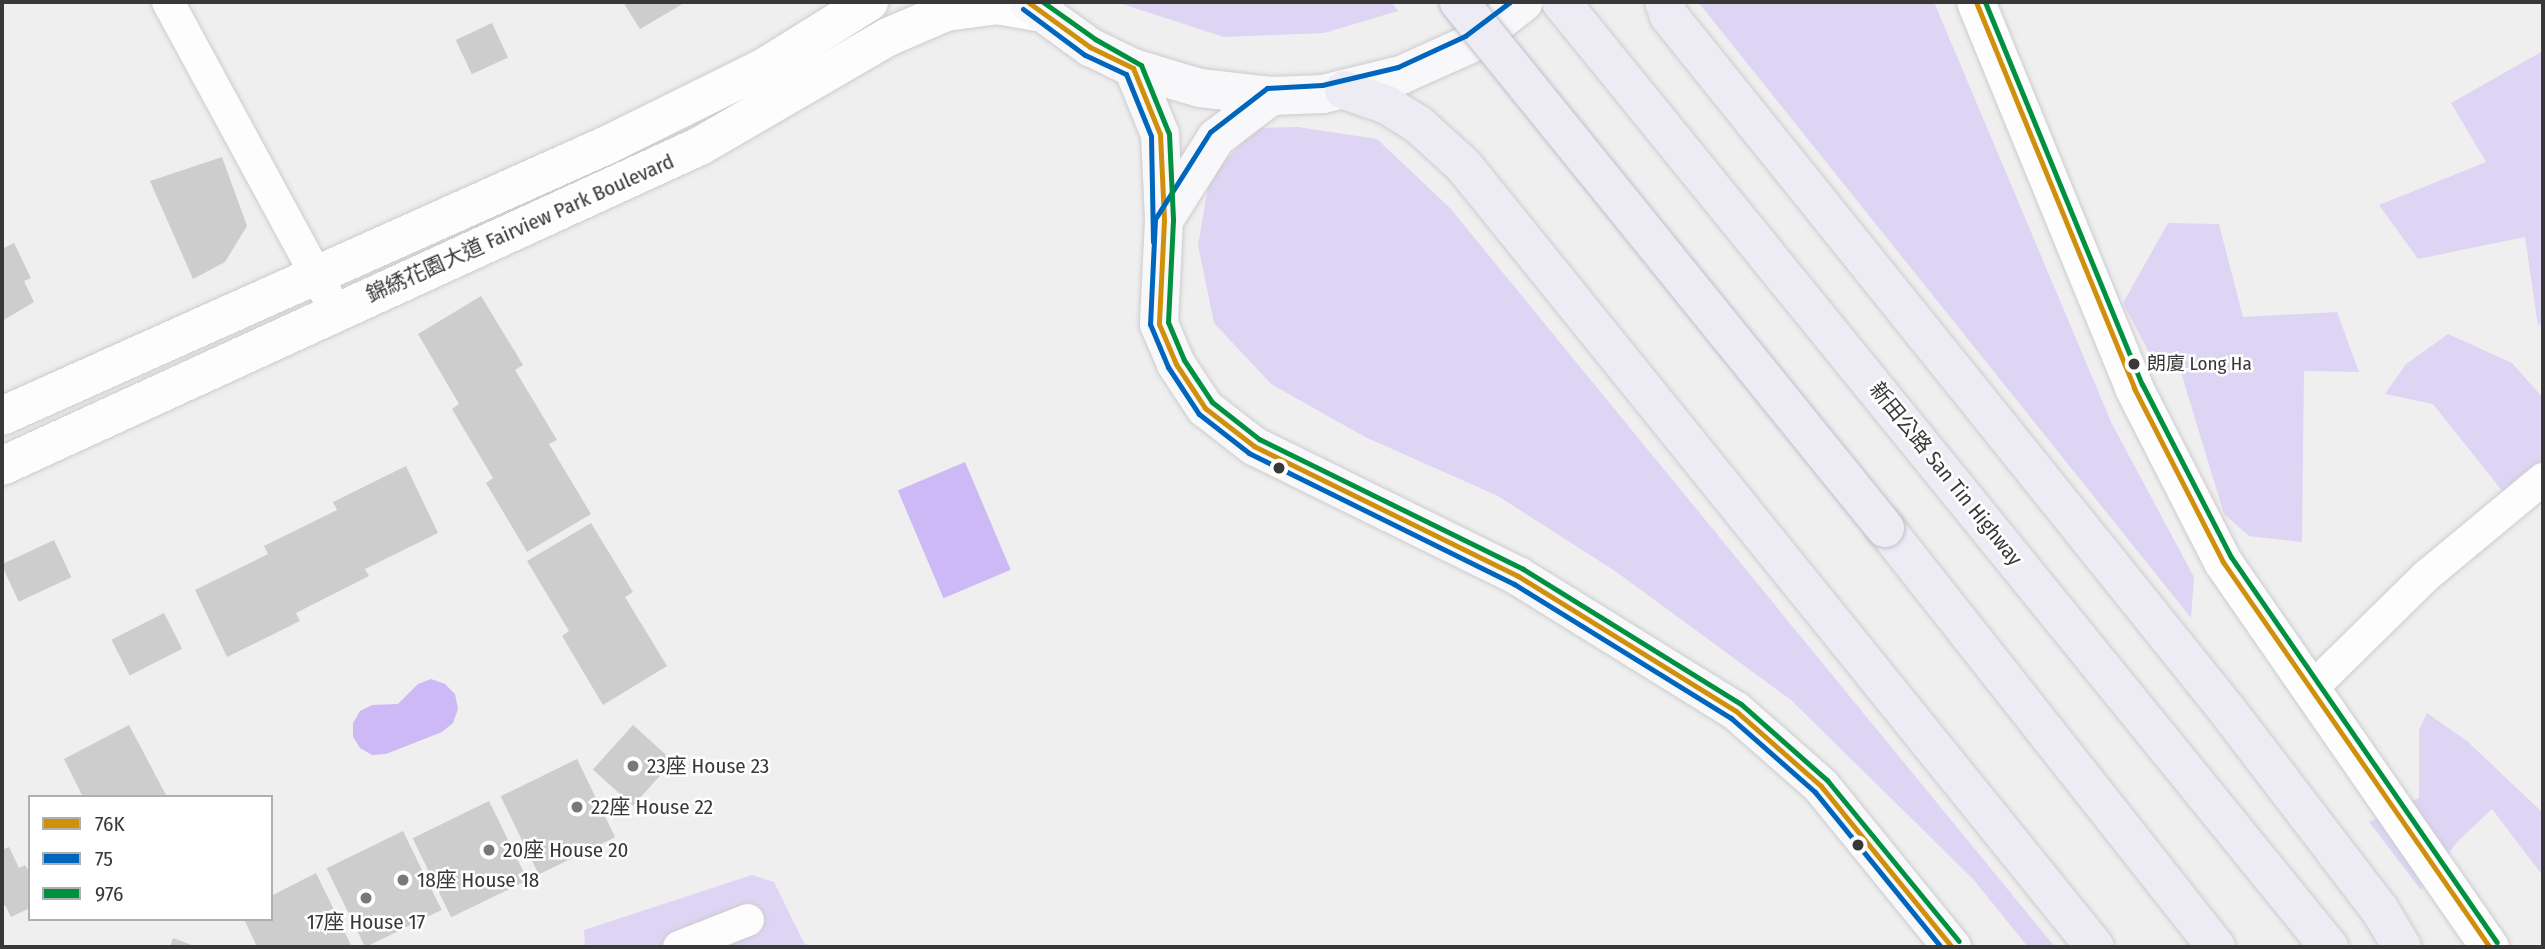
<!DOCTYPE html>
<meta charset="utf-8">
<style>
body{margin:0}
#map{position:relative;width:2545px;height:949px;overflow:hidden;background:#efeff0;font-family:"Fira Sans Condensed","Noto Sans TC",sans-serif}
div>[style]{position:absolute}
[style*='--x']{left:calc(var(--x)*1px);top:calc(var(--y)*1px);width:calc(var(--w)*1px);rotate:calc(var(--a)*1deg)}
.green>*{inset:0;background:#ded5f5}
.water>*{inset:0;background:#ccb9f5;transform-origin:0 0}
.building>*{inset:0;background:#cdcdce;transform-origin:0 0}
.roads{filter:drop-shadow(0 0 2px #cccccd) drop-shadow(0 0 2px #cccccd)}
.minor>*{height:32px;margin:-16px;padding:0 16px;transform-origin:16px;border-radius:16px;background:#fdfdfd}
.tertiary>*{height:38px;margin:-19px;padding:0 19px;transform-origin:19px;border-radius:19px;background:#fdfdfd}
.secondary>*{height:38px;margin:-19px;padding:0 19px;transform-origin:19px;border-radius:19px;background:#f8f8fa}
.motorway>*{height:38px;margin:-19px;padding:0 19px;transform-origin:19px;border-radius:19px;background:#edebf4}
.bridges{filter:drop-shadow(0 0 2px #c1bfc9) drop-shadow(0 0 2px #c1bfc9)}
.motorway-bridge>*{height:38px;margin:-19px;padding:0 19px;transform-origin:19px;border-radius:19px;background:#edebf4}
.bus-1>*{height:5px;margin:-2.5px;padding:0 2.5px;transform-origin:2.5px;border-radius:2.5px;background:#d1900b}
.bus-2>*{height:5px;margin:-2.5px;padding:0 2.5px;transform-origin:2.5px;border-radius:2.5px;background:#0065bd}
.bus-3>*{height:5px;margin:-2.5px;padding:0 2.5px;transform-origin:2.5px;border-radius:2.5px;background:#009140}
.dots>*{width:19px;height:19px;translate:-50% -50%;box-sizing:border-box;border:4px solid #fff;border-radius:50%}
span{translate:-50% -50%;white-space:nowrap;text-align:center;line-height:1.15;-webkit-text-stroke:5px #fff;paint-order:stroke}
.bus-label{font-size:19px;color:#383839}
.left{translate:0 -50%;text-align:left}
.street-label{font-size:21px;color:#383839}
.poi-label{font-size:21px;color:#383839}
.frame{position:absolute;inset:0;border:4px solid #383839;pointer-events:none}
.legend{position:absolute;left:28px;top:795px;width:245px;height:126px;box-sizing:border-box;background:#fff;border:2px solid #afafb0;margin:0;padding:9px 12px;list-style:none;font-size:21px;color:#383839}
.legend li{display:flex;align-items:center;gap:14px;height:35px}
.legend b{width:35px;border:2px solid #afafb0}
</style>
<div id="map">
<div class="green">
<i style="clip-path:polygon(1116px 2px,1391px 2px,1398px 11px,1324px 33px,1224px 37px)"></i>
<i style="clip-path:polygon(1698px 2px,1934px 2px,2112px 424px,2194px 577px,2191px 618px)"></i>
<i style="clip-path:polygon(2543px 51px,2543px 321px,2538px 326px,2525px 237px,2418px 259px,2379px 205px,2486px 162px,2451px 103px)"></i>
<i style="clip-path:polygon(1298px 127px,1377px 139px,1450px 208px,2055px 947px,2028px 947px,1973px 879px,1791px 700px,1615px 571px,1498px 496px,1365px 437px,1271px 384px,1214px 323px,1198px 245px,1210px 176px,1257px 128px)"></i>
<i style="clip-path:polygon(2168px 223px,2219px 224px,2243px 317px,2337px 312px,2359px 372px,2304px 371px,2302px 542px,2249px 536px,2224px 514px,2179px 366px,2155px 364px,2123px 303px)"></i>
<i style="clip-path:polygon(2448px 334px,2512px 363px,2543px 398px,2543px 494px,2503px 492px,2433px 404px,2385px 394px,2406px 364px)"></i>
<i style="clip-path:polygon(2427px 713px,2467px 741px,2543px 813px,2543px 876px,2492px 809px,2458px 841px,2421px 890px,2369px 822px,2419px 798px,2419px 730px)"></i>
<i style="clip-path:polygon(752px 875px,774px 882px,804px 943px,812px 947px,585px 947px,584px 930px)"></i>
</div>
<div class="water">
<i style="left:965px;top:462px;width:117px;height:73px;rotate:67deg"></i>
<i style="clip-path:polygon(431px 679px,445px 684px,455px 694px,458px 709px,453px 723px,442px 732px,386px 754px,372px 755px,360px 748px,353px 737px,353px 723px,360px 711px,372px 705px,398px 704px,418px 684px)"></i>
</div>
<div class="building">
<i style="clip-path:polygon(623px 2px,686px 2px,640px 29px)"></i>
<i style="left:492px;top:23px;width:38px;height:40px;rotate:65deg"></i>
<i style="clip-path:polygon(222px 157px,247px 226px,225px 262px,193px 279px,150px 181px)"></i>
<i style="clip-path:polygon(14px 243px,31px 278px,24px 281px,34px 302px,2px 321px,2px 249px)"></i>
<i style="clip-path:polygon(481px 296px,523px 365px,515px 370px,557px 440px,549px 444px,591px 514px,527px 552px,486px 483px,493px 478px,452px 409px,459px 404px,418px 334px)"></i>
<i style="clip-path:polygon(406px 466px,438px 533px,365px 569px,369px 576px,296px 613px,300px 621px,227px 657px,195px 590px,268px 554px,264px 546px,337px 510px,333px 502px)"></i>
<i style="clip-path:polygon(591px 523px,633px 592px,625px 597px,667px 666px,603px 705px,562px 636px,569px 631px,527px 561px)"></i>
<i style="left:54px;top:540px;width:41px;height:58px;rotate:65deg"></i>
<i style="left:164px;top:613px;width:40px;height:59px;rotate:63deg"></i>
<i style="clip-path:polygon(129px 725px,167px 797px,83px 797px,64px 759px)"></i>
<i style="left:633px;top:725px;width:54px;height:60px;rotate:42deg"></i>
<i style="left:577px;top:759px;width:87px;height:85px;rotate:64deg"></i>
<i style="left:489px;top:801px;width:88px;height:85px;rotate:64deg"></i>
<i style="left:403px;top:831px;width:88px;height:85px;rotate:64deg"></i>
<i style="clip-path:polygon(9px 847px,19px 868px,25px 865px,30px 874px,30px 908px,11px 917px,5px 905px,2px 907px,2px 850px)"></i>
<i style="clip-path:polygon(316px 873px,352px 947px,257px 947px,244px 919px,271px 919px,271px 896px)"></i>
<i style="clip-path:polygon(173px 938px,197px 947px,170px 947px)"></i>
</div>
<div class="roads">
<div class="minor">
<i style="--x:168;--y:2;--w:350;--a:61.5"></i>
<i style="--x:2310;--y:690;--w:163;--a:-44.5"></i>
<i style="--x:2426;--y:576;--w:152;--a:-39.7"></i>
<i style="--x:679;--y:947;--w:74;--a:-21.4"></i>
</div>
<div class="tertiary">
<i style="--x:1976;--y:2;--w:417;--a:67.7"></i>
<i style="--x:2134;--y:388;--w:195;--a:62.9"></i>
<i style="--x:2223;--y:562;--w:469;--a:55.3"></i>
<i style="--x:2;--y:416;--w:663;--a:-24.13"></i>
<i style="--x:607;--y:145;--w:174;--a:-26.3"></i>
<i style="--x:763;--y:68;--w:125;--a:-31.9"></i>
<i style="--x:2;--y:466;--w:768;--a:-24.63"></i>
<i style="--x:700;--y:146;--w:217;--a:-30.1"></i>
<i style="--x:888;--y:37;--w:63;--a:-23.3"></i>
<i style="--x:946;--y:12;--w:51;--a:-7.8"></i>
<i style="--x:997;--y:5;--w:41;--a:9.9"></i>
</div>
<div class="secondary">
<i style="--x:1028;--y:2;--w:77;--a:36"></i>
<i style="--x:1090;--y:47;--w:48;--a:26"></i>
<i style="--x:1133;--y:68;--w:70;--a:16.6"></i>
<i style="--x:1200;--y:88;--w:71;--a:6.4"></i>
<i style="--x:1271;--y:96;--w:52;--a:-2.2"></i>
<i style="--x:1323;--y:94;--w:80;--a:-13.7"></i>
<i style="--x:1401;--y:75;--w:76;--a:-24.2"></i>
<i style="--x:1470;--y:44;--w:68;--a:-37.9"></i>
<i style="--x:1133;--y:68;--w:71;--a:67.8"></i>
<i style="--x:1160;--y:134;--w:86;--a:87.3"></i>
<i style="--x:1164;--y:220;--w:104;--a:92.8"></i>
<i style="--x:1159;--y:324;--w:43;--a:67"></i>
<i style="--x:1176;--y:364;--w:53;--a:56.6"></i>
<i style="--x:1205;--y:408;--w:62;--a:37.8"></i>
<i style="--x:1254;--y:446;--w:294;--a:26.2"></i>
<i style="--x:1518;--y:576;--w:256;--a:31.8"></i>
<i style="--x:1736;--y:711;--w:113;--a:41.4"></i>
<i style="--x:1821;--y:786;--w:208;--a:50.9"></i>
<i style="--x:1164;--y:220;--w:97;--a:-57.6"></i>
<i style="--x:1216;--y:138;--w:69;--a:-37.4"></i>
</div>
<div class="motorway">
<i style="--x:1561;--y:2;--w:1218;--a:50.9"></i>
<i style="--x:1664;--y:2;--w:15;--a:70"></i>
<i style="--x:1669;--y:16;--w:891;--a:51.2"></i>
<i style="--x:2227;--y:710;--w:252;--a:52.6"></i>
<i style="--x:2380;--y:910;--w:43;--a:59.3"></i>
<i style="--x:1344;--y:90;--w:46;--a:19.2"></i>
<i style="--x:1387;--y:105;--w:38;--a:32"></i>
<i style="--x:1419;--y:125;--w:59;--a:42.3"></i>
<i style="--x:1463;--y:165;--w:1005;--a:51.06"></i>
<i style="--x:1885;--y:528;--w:534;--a:51.69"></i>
</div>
</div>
<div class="bridges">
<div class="motorway-bridge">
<i style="--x:1459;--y:2;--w:677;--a:51"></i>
</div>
</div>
<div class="bus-1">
<i style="--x:1028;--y:2;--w:77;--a:36"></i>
<i style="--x:1090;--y:47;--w:48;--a:26"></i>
<i style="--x:1133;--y:68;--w:71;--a:67.8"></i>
<i style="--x:1160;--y:134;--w:86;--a:87.3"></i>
<i style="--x:1164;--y:220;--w:104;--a:92.8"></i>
<i style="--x:1159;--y:324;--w:43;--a:67"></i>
<i style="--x:1176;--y:364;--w:53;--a:56.6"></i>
<i style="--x:1205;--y:408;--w:62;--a:37.8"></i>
<i style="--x:1254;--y:446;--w:294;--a:26.2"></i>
<i style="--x:1518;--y:576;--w:256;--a:31.8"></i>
<i style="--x:1736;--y:711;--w:113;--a:41.4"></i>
<i style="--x:1821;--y:786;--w:208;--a:50.9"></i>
<i style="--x:1976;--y:2;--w:417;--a:67.7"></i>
<i style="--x:2134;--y:388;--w:195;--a:62.9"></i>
<i style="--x:2223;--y:562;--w:469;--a:55.3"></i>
</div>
<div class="bus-2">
<i style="--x:1510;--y:2;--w:56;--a:142.9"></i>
<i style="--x:1465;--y:36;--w:74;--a:155.2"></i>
<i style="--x:1398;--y:67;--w:78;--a:166.7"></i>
<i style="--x:1322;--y:85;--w:55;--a:176.9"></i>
<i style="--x:1267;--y:88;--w:72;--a:142.3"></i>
<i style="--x:1210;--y:132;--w:103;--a:122.3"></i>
<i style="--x:1155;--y:219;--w:105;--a:92.7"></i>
<i style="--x:1150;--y:324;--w:47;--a:67.3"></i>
<i style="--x:1168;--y:367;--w:56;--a:56.6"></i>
<i style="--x:1199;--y:414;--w:63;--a:38"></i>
<i style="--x:1249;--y:453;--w:296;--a:26.3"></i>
<i style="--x:1514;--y:584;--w:255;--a:31.7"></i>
<i style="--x:1731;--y:718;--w:112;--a:41.4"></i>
<i style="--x:1815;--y:792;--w:200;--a:50.9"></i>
<i style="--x:1023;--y:9;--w:77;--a:36.6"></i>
<i style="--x:1085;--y:55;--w:45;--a:24.9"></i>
<i style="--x:1126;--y:74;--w:67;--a:68"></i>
<i style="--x:1151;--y:136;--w:106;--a:88.9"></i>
</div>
<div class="bus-3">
<i style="--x:1043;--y:2;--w:64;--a:35.4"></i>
<i style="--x:1095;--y:39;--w:53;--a:29.5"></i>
<i style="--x:1141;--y:65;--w:74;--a:67.9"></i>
<i style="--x:1169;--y:134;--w:86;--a:87.3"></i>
<i style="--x:1173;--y:220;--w:102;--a:92.8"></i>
<i style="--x:1168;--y:322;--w:41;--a:67.2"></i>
<i style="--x:1184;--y:360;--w:50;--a:56.3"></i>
<i style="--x:1212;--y:402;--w:60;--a:38.2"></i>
<i style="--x:1259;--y:439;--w:294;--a:26.2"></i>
<i style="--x:1523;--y:569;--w:256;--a:31.8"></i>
<i style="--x:1741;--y:704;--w:115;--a:41.5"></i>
<i style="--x:1827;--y:780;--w:208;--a:50.7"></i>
<i style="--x:1985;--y:2;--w:413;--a:67.7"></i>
<i style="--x:2142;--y:384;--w:195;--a:62.8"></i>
<i style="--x:2231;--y:557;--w:468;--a:55.4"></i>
</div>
<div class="dots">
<i style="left:2134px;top:364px;background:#383839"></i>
<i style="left:1279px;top:468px;background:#383839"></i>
<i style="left:633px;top:766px;background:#787879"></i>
<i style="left:577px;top:807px;background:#787879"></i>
<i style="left:1858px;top:845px;background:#383839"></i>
<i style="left:489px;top:850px;background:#787879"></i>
<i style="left:403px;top:880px;background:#787879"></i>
<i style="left:366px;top:898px;background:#787879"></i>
</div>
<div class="bus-label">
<span class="left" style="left:2147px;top:364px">朗廈 Long Ha</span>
</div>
<div class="street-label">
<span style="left:520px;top:228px;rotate:-24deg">錦綉花園大道 Fairview Park Boulevard</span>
<span style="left:1946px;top:474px;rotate:51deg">新田公路 San Tin Highway</span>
</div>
<div class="poi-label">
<span class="left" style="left:647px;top:766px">23座 House 23</span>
<span class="left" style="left:591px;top:807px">22座 House 22</span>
<span class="left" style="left:503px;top:850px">20座 House 20</span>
<span class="left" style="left:417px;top:880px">18座 House 18</span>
<span style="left:366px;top:922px">17座 House 17</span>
</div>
<div class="frame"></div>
<ul class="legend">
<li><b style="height:9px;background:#d1900b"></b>76K</li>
<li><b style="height:9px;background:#0065bd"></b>75</li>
<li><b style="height:9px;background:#009140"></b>976</li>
</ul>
</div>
